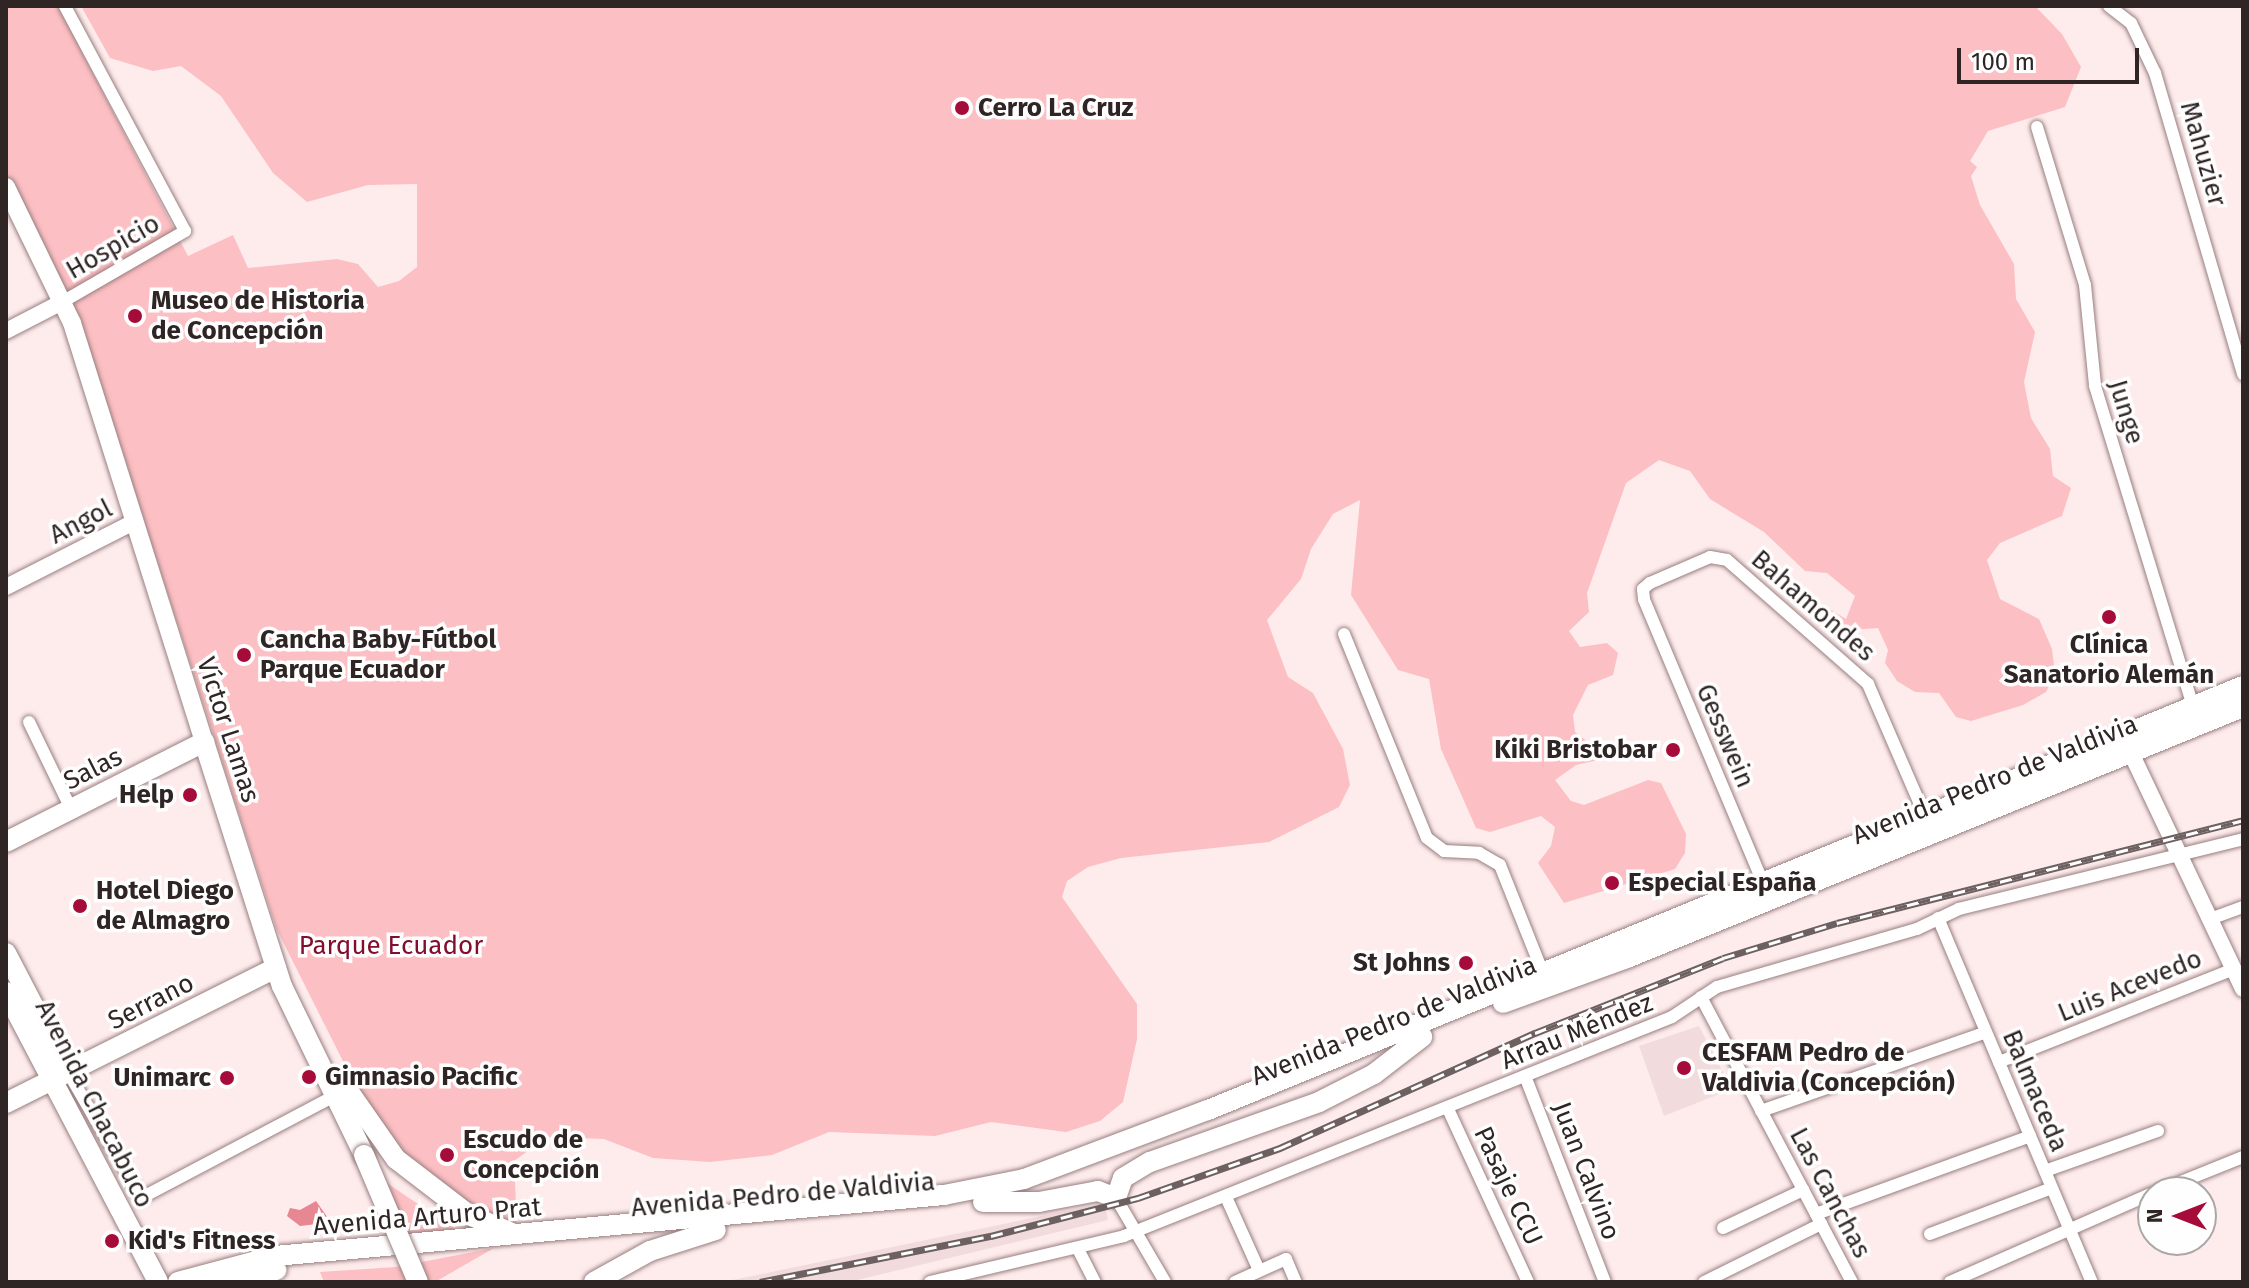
<!DOCTYPE html>
<meta charset="utf-8">
<style>
body{margin:0}
#map{position:relative;width:2249px;height:1288px;overflow:hidden;background:#feeced;font-family:"Fira Sans",sans-serif}
div>[style]{position:absolute}
[style*='--x']{left:calc(var(--x)*1px);top:calc(var(--y)*1px);width:calc(var(--w)*1px);rotate:calc(var(--a)*1deg)}
.built>*{inset:0;background:#f2dbdd}
.green>*{inset:0;background:#fcbfc3}
.water>*{inset:0;background:#e78791}
.roads{filter:drop-shadow(0 0 2px #987e7f) drop-shadow(0 0 2px #987e7f)}
.minor>*{height:12px;margin:-6px;padding:0 6px;transform-origin:6px;border-radius:6px;background:#fff}
.tertiary>*{height:16px;margin:-8px;padding:0 8px;transform-origin:8px;border-radius:8px;background:#fff}
.secondary>*{height:18px;margin:-9px;padding:0 9px;transform-origin:9px;border-radius:9px;background:#fff}
.primary>*{height:20px;margin:-10px;padding:0 10px;transform-origin:10px;border-radius:10px;background:#fff}
.rail>*{height:7px;margin-top:-3.5px;transform-origin:0;background:repeating-linear-gradient(90deg,#fefefe 0 12px,#6c6060 0 24px);box-sizing:border-box;border-block:2px solid #6c6060}
.bridges{filter:drop-shadow(0 0 2px #987e7f) drop-shadow(0 0 2px #987e7f)}
.primary-bridge>*{height:20px;margin:-10px;padding:0 10px;transform-origin:10px;border-radius:10px;background:#fff}
.dots>*{width:22px;height:22px;translate:-50% -50%;box-sizing:border-box;border:4px solid #fefefe;border-radius:50%}
span{translate:-50% -50%;white-space:nowrap;text-align:center;line-height:1.15;-webkit-text-stroke:7px #fefefe;paint-order:stroke}
.poi-label{font-size:26px;color:#2f2525;font-weight:700}
.left{translate:0 -50%;text-align:left}
.right{translate:-100% -50%;text-align:right}
.street-label{font-size:26px;color:#2f2525}
.park-label{font-size:26px;color:#820d2d}
.frame{position:absolute;inset:0;border:8px solid #2f2525;pointer-events:none}
.north{position:absolute;left:2137px;top:1176px;width:80px;height:80px;box-sizing:border-box;background:#fefefe;border:2px solid #aba7a7;border-radius:50%;rotate:270deg;font-size:22px;font-weight:700;line-height:32px;text-align:center;color:#2f2525}
.north::after{content:'';display:block;margin:auto;width:28px;height:36px;background:#a60c3a;clip-path:polygon(50% 0,100% 100%,50% 72%,0 100%)}
.scale{position:absolute;left:1957px;top:48px;width:182px;height:36px;box-sizing:border-box;border:4px solid #2f2525;border-top:0;padding-left:10px;font-size:24px;line-height:28px;white-space:nowrap;color:#2f2525;-webkit-text-stroke:6px #fefefe;paint-order:stroke}
</style>
<div id="map">
<div class="built">
<i style="clip-path:polygon(1699px 1026px,1732px 1089px,1664px 1116px,1639px 1046px)"></i>
<i style="clip-path:polygon(1095px 1205px,1106px 1210px,1108px 1220px,849px 1282px,723px 1282px)"></i>
</div>
<div class="green">
<i style="clip-path:polygon(6px 6px,58px 6px,188px 256px,233px 235px,248px 268px,337px 259px,358px 264px,378px 287px,399px 281px,417px 267px,417px 184px,368px 185px,307px 202px,273px 173px,221px 96px,181px 66px,153px 71px,110px 58px,81px 6px,2035px 6px,2062px 34px,2081px 67px,2065px 107px,1988px 131px,1970px 161px,1977px 167px,1971px 176px,1980px 205px,2014px 264px,2016px 299px,2035px 332px,2024px 382px,2031px 418px,2050px 449px,2053px 476px,2071px 488px,2062px 516px,2000px 543px,1987px 560px,2000px 599px,2039px 619px,2052px 649px,2055px 674px,2046px 692px,2023px 705px,1971px 721px,1956px 717px,1939px 693px,1915px 692px,1897px 681px,1885px 663px,1888px 650px,1878px 628px,1825px 632px,1815px 615px,1825px 606px,1846px 619px,1855px 596px,1827px 573px,1805px 571px,1764px 532px,1710px 499px,1690px 471px,1659px 460px,1626px 483px,1587px 593px,1589px 612px,1569px 631px,1580px 647px,1607px 643px,1618px 653px,1613px 675px,1588px 685px,1573px 715px,1575px 732px,1588px 742px,1612px 741px,1618px 748px,1612px 757px,1576px 765px,1555px 780px,1571px 801px,1584px 805px,1648px 780px,1661px 783px,1686px 834px,1685px 853px,1675px 869px,1564px 903px,1538px 863px,1551px 846px,1555px 827px,1541px 816px,1490px 832px,1476px 828px,1441px 749px,1429px 679px,1398px 670px,1351px 595px,1360px 500px,1333px 514px,1311px 549px,1301px 579px,1267px 620px,1288px 677px,1313px 693px,1343px 749px,1350px 785px,1339px 807px,1269px 842px,1121px 858px,1088px 867px,1067px 881px,1062px 897px,1137px 1004px,1137px 1039px,1123px 1102px,1100px 1121px,1066px 1132px,991px 1122px,935px 1136px,829px 1132px,772px 1155px,710px 1162px,653px 1158px,604px 1139px,547px 1137px,514px 1161px,517px 1226px,491px 1219px,420px 1174px,362px 1099px,276px 928px,79px 320px,6px 174px)"></i>
<i style="clip-path:polygon(384px 1181px,465px 1236px,411px 1240px)"></i>
<i style="clip-path:polygon(494px 1248px,435px 1282px,324px 1282px,320px 1272px,396px 1267px)"></i>
</div>
<div class="water">
<i style="clip-path:polygon(316px 1201px,328px 1218px,326px 1223px,300px 1226px,287px 1216px,290px 1208px,300px 1210px)"></i>
</div>
<div class="roads">
<div class="minor">
<i style="--x:2109;--y:6;--w:28;--a:38"></i>
<i style="--x:2131;--y:23;--w:55;--a:64.4"></i>
<i style="--x:2155;--y:73;--w:314;--a:73.7"></i>
<i style="--x:2037;--y:127;--w:165;--a:73.1"></i>
<i style="--x:2085;--y:285;--w:101;--a:84.3"></i>
<i style="--x:2095;--y:386;--w:335;--a:73"></i>
<i style="--x:64;--y:301;--w:140;--a:-30"></i>
<i style="--x:185;--y:231;--w:255;--a:-118.1"></i>
<i style="--x:1344;--y:634;--w:220;--a:67.9"></i>
<i style="--x:1427;--y:838;--w:21;--a:37"></i>
<i style="--x:1444;--y:851;--w:35;--a:3"></i>
<i style="--x:1479;--y:853;--w:24;--a:30"></i>
<i style="--x:1500;--y:865;--w:116;--a:68.3"></i>
<i style="--x:29;--y:722;--w:97;--a:64.2"></i>
<i style="--x:1764;--y:885;--w:310;--a:-112.8"></i>
<i style="--x:1644;--y:599;--w:10;--a:-96"></i>
<i style="--x:1643;--y:589;--w:9;--a:-41"></i>
<i style="--x:1650;--y:583;--w:65;--a:-23.4"></i>
<i style="--x:1710;--y:557;--w:17;--a:10"></i>
<i style="--x:1727;--y:560;--w:188;--a:41.3"></i>
<i style="--x:1868;--y:684;--w:144;--a:66.6"></i>
<i style="--x:1938;--y:918;--w:395;--a:67.1"></i>
<i style="--x:2210;--y:919;--w:35;--a:-20"></i>
<i style="--x:1701;--y:997;--w:323;--a:62.1"></i>
<i style="--x:1999;--y:1062;--w:253;--a:-21.6"></i>
<i style="--x:68;--y:1072;--w:146;--a:59.9"></i>
<i style="--x:141;--y:1198;--w:221;--a:-27.8"></i>
<i style="--x:1525;--y:1076;--w:221;--a:68.8"></i>
<i style="--x:1448;--y:1109;--w:191;--a:65.2"></i>
<i style="--x:1761;--y:1111;--w:238;--a:-19.3"></i>
<i style="--x:2045;--y:1171;--w:120;--a:-19.5"></i>
<i style="--x:2156;--y:1192;--w:94;--a:-21.9"></i>
<i style="--x:1226;--y:1197;--w:80;--a:65.7"></i>
<i style="--x:1116;--y:1198;--w:97;--a:59.7"></i>
<i style="--x:1816;--y:1214;--w:228;--a:-20"></i>
<i style="--x:1723;--y:1228;--w:89;--a:-25.4"></i>
<i style="--x:1930;--y:1234;--w:130;--a:-20.7"></i>
<i style="--x:1078;--y:1249;--w:37;--a:63"></i>
<i style="--x:930;--y:1282;--w:199;--a:-13.3"></i>
<i style="--x:1124;--y:1236;--w:590;--a:-21.78"></i>
<i style="--x:1672;--y:1017;--w:54;--a:-33.7"></i>
<i style="--x:1717;--y:987;--w:208;--a:-16.2"></i>
<i style="--x:1917;--y:929;--w:47;--a:-25.5"></i>
<i style="--x:1959;--y:909;--w:292;--a:-13.8"></i>
<i style="--x:1235;--y:1282;--w:56;--a:-24.3"></i>
<i style="--x:1286;--y:1259;--w:25;--a:67"></i>
<i style="--x:1704;--y:1282;--w:131;--a:-26.4"></i>
<i style="--x:1950;--y:1282;--w:222;--a:-23.7"></i>
</div>
<div class="tertiary">
<i style="--x:6;--y:331;--w:65;--a:-27.3"></i>
<i style="--x:6;--y:587;--w:144;--a:-26.9"></i>
<i style="--x:2131;--y:753;--w:261;--a:64.6"></i>
</div>
<div class="secondary">
<i style="--x:6;--y:187;--w:151;--a:64.1"></i>
<i style="--x:72;--y:323;--w:439;--a:72.5"></i>
</div>
<div class="primary">
<i style="--x:6;--y:842;--w:222;--a:-26.8"></i>
<i style="--x:204;--y:742;--w:256;--a:72.3"></i>
<i style="--x:282;--y:986;--w:188;--a:64.1"></i>
<i style="--x:6;--y:953;--w:134;--a:62.5"></i>
<i style="--x:6;--y:992;--w:327;--a:62.3"></i>
<i style="--x:1503;--y:1003;--w:132;--a:-19.9"></i>
<i style="--x:1627;--y:958;--w:665;--a:-22.17"></i>
<i style="--x:345;--y:1086;--w:89;--a:55.1"></i>
<i style="--x:396;--y:1159;--w:92;--a:37.5"></i>
<i style="--x:469;--y:1215;--w:47;--a:22.7"></i>
<i style="--x:6;--y:1103;--w:302;--a:-26.6"></i>
<i style="--x:983;--y:1202;--w:56;--a:0"></i>
<i style="--x:1039;--y:1202;--w:60;--a:-10.6"></i>
<i style="--x:1098;--y:1191;--w:19;--a:21"></i>
<i style="--x:1116;--y:1198;--w:21;--a:-71"></i>
<i style="--x:1123;--y:1178;--w:31;--a:-31"></i>
<i style="--x:1150;--y:1162;--w:179;--a:-19.5"></i>
<i style="--x:1319;--y:1102;--w:62;--a:-27"></i>
<i style="--x:1374;--y:1074;--w:61;--a:-37.6"></i>
<i style="--x:178;--y:1282;--w:100;--a:-15"></i>
<i style="--x:275;--y:1256;--w:672;--a:-5.21"></i>
<i style="--x:944;--y:1195;--w:82;--a:-11.3"></i>
<i style="--x:1024;--y:1179;--w:197;--a:-20.6"></i>
<i style="--x:1208;--y:1110;--w:1118;--a:-22.28"></i>
<i style="--x:230;--y:1282;--w:48;--a:-14.6"></i>
<i style="--x:594;--y:1282;--w:64;--a:-29"></i>
<i style="--x:650;--y:1251;--w:69;--a:-17.7"></i>
</div>
</div>
<div class="rail">
<i style="--x:760;--y:1282;--w:236;--a:-11.3"></i>
<i style="--x:991;--y:1236;--w:152;--a:-14.5"></i>
<i style="--x:1138;--y:1198;--w:151;--a:-19.4"></i>
<i style="--x:1280;--y:1148;--w:280;--a:-24.3"></i>
<i style="--x:1535;--y:1033;--w:202;--a:-21.7"></i>
<i style="--x:1723;--y:958;--w:119;--a:-17.1"></i>
<i style="--x:1837;--y:923;--w:419;--a:-14.2"></i>
</div>
<div class="bridges">
<div class="primary-bridge">
<i style="--x:364;--y:1155;--w:138;--a:67"></i>
</div>
</div>
<div class="dots">
<i style="left:962px;top:108px;background:#a60c3a"></i>
<i style="left:135px;top:316px;background:#a60c3a"></i>
<i style="left:2109px;top:617px;background:#a60c3a"></i>
<i style="left:244px;top:655px;background:#a60c3a"></i>
<i style="left:1673px;top:750px;background:#a60c3a"></i>
<i style="left:190px;top:795px;background:#a60c3a"></i>
<i style="left:1612px;top:883px;background:#a60c3a"></i>
<i style="left:80px;top:906px;background:#a60c3a"></i>
<i style="left:1466px;top:963px;background:#a60c3a"></i>
<i style="left:1684px;top:1068px;background:#a60c3a"></i>
<i style="left:309px;top:1077px;background:#a60c3a"></i>
<i style="left:227px;top:1078px;background:#a60c3a"></i>
<i style="left:447px;top:1155px;background:#a60c3a"></i>
<i style="left:112px;top:1241px;background:#a60c3a"></i>
</div>
<div class="poi-label">
<span class="left" style="left:978px;top:108px">Cerro La Cruz</span>
<span class="left" style="left:151px;top:316px">Museo de Historia<br>de Concepción</span>
<span class="left" style="left:260px;top:655px">Cancha Baby-Fútbol<br>Parque Ecuador</span>
<span style="left:2109px;top:660px">Clínica<br>Sanatorio Alemán</span>
<span class="right" style="left:1657px;top:750px">Kiki Bristobar</span>
<span class="right" style="left:174px;top:795px">Help</span>
<span class="left" style="left:1628px;top:883px">Especial España</span>
<span class="left" style="left:96px;top:906px">Hotel Diego<br>de Almagro</span>
<span class="right" style="left:1450px;top:963px">St Johns</span>
<span class="left" style="left:1702px;top:1068px">CESFAM Pedro de<br>Valdivia (Concepción)</span>
<span class="left" style="left:325px;top:1077px">Gimnasio Pacific</span>
<span class="right" style="left:211px;top:1078px">Unimarc</span>
<span class="left" style="left:463px;top:1155px">Escudo de<br>Concepción</span>
<span class="left" style="left:128px;top:1241px">Kid's Fitness</span>
</div>
<div class="street-label">
<span style="left:2203px;top:154px;rotate:74deg">Mahuzier</span>
<span style="left:113px;top:247px;rotate:-30deg">Hospicio</span>
<span style="left:2126px;top:412px;rotate:73deg">Junge</span>
<span style="left:81px;top:522px;rotate:-27deg">Angol</span>
<span style="left:1813px;top:606px;rotate:41deg">Bahamondes</span>
<span style="left:228px;top:730px;rotate:72deg">Víctor Lamas</span>
<span style="left:1725px;top:736px;rotate:67deg">Gesswein</span>
<span style="left:93px;top:769px;rotate:-27deg">Salas</span>
<span style="left:1995px;top:780px;rotate:-22deg">Avenida Pedro de Valdivia</span>
<span style="left:2130px;top:986px;rotate:-22deg">Luis Acevedo</span>
<span style="left:151px;top:1002px;rotate:-27deg">Serrano</span>
<span style="left:1394px;top:1021px;rotate:-22deg">Avenida Pedro de Valdivia</span>
<span style="left:1577px;top:1032px;rotate:-22deg">Arrau Méndez</span>
<span style="left:2035px;top:1091px;rotate:67deg">Balmaceda</span>
<span style="left:94px;top:1104px;rotate:63deg">Avenida Chacabuco</span>
<span style="left:1586px;top:1171px;rotate:69deg">Juan Calvino</span>
<span style="left:1508px;top:1186px;rotate:65deg">Pasaje CCU</span>
<span style="left:1830px;top:1193px;rotate:62deg">Las Canchas</span>
<span style="left:783px;top:1195px;rotate:-5deg">Avenida Pedro de Valdivia</span>
<span style="left:427px;top:1217px;rotate:-5deg">Avenida Arturo Prat</span>
</div>
<div class="park-label">
<span style="left:391px;top:946px">Parque Ecuador</span>
</div>
<div class="frame"></div>
<div class="north">N</div>
<div class="scale">100 m</div>
</div>
